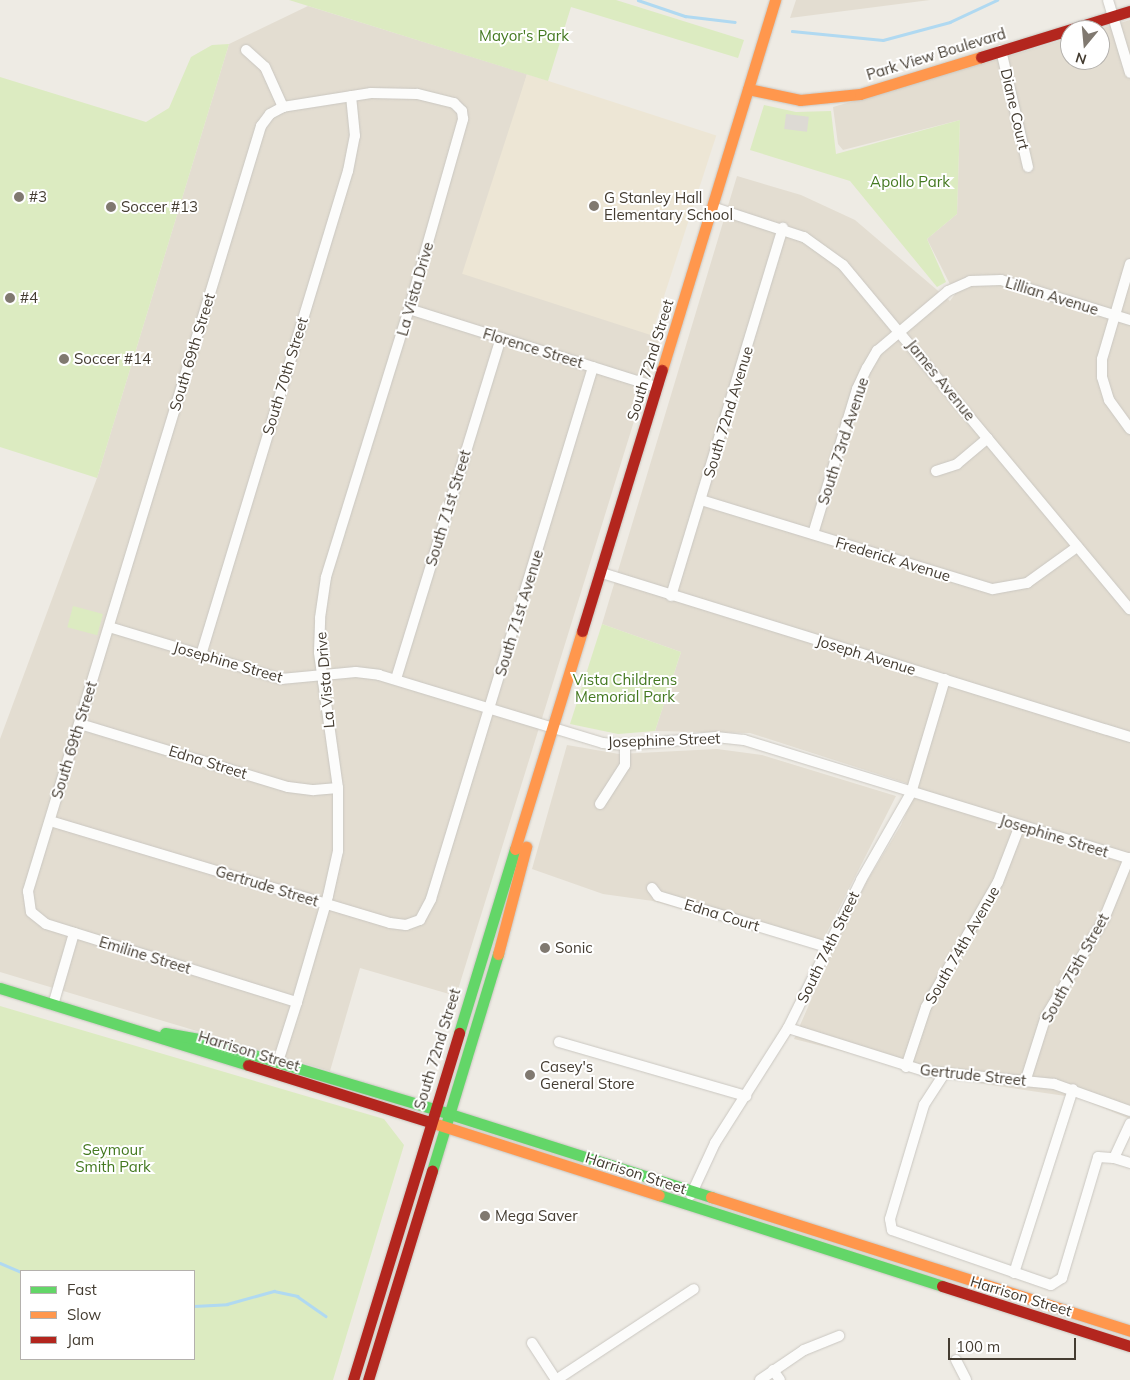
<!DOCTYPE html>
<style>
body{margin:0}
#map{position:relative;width:1130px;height:1380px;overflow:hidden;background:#eeebe4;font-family:Mulish,sans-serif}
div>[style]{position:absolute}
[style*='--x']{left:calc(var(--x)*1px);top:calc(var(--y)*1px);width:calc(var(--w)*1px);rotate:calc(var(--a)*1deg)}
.residential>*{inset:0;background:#e3ddd1}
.education>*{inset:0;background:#ede6d5;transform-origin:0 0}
.green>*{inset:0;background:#dcebc1;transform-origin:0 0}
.parking>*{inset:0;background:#dddad4;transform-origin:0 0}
.stream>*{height:2.5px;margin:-1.25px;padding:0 1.25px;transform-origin:1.25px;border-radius:1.25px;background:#b0d9f1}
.roads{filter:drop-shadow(0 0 1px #cac7c1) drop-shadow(0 0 1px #cac7c1)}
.street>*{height:10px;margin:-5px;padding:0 5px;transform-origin:5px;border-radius:5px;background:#fcfcfb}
.fast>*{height:11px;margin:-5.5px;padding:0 5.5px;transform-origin:5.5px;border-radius:5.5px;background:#63d668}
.slow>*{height:11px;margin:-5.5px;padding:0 5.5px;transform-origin:5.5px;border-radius:5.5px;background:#ff974d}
.jam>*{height:11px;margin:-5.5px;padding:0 5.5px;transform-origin:5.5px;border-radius:5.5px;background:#b3261e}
.dots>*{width:14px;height:14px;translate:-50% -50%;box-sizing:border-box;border:2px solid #fff;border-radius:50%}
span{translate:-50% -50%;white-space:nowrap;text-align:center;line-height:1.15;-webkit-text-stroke:4px #fff;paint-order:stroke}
.park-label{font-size:15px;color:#447920}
.street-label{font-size:15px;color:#443c31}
.poi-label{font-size:15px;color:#443c31}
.left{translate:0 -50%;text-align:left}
.legend{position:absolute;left:20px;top:1270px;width:175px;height:90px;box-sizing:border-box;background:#fff;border:1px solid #b4b1ad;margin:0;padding:6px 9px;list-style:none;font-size:15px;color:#443c31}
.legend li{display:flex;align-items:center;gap:10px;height:25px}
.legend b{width:25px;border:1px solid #b4b1ad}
.north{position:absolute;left:1060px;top:20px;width:50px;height:50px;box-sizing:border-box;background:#fff;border:1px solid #b4b1ad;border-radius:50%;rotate:197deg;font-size:14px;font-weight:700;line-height:20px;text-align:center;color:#443c31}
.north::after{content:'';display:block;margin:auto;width:18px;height:22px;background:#807970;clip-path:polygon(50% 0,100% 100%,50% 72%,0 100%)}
.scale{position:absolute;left:948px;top:1338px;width:128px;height:22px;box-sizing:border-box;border:2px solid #443c31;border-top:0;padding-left:6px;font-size:15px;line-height:18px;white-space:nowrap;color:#443c31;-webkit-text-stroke:4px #fff;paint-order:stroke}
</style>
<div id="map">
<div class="residential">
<i style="clip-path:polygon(796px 0,930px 0,790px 18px)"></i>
<i style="clip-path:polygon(308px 6px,527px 74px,472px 276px,661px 334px,456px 996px,360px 968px,330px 1071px,0 972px,0 739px,97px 478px,229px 44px)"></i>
<i style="clip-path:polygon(1130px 20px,1130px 1119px,1079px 1098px,958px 1080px,794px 1039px,835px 945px,867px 881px,901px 825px,918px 787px,750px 733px,655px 731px,681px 652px,602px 624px,737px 176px,801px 195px,855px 220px,950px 301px,955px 294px,927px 239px,957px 214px,960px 120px,843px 150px,838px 144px,833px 107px,1070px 38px,1070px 60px,1100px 60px,1100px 30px,1096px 30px)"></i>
<i style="clip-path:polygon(567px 745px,619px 754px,717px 749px,762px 755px,896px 796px,819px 948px,653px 901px,603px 894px,532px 869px)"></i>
</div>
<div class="education">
<i style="left:527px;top:74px;width:199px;height:210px;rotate:18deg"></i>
</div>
<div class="green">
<i style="clip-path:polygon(289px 0,616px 0,744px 40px,738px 58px,571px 7px,548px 81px)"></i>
<i style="clip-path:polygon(229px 44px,97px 478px,0 447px,0 77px,146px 122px,169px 108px,191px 57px,212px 45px)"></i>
<i style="clip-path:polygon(764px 105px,796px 112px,831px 111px,836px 154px,960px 120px,957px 214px,927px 239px,946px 282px,937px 287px,850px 181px,750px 150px)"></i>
<i style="left:73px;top:606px;width:31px;height:22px;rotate:15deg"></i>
<i style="clip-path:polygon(602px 624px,681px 652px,655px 731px,618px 734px,570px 724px)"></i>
<i style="clip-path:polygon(evenodd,0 1006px,384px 1119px,404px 1145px,333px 1380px,0 1380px,0 1006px,21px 1271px,194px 1271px,194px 1359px,21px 1359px,21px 1271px)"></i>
</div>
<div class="parking">
<i style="left:786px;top:114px;width:23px;height:15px;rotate:7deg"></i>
</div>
<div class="stream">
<i style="--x:638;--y:0;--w:50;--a:18.8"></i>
<i style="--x:685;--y:16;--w:50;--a:6.8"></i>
<i style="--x:792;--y:31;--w:91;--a:5.6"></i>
<i style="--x:883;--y:40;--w:69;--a:-15"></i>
<i style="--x:950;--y:22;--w:52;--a:-25.1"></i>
<i style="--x:0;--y:1263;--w:23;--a:23"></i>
<i style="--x:194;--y:1306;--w:33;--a:-3"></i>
<i style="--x:227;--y:1304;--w:49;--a:-15.5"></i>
<i style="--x:274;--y:1291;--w:24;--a:12"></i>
<i style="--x:297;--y:1296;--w:35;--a:35"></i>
</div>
<div class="roads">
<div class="street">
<i style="--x:1108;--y:0;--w:76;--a:73.2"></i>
<i style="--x:246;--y:50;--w:25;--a:42"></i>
<i style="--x:265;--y:67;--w:44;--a:65.8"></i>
<i style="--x:1001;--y:50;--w:120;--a:77"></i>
<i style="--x:712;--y:207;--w:97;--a:18.1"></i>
<i style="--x:804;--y:237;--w:48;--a:35.7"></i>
<i style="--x:843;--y:265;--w:448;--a:50.2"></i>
<i style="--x:1130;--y:264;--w:99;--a:106.4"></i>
<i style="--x:1102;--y:359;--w:18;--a:90"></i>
<i style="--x:1102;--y:377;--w:24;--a:73"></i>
<i style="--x:1109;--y:400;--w:36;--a:54"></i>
<i style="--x:409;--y:309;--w:260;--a:17.5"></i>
<i style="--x:936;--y:471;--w:22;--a:-18"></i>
<i style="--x:957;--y:464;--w:40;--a:-40"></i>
<i style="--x:701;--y:500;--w:305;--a:17"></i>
<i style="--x:993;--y:589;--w:35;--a:-10"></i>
<i style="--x:1027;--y:583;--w:62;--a:-35.8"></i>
<i style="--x:813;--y:534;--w:152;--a:-73.1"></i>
<i style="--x:857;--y:389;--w:23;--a:-65"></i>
<i style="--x:867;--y:368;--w:20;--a:-60"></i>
<i style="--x:877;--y:351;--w:93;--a:-40.2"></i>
<i style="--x:948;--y:291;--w:24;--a:-24"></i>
<i style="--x:970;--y:281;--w:31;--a:-2"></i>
<i style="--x:1001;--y:280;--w:135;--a:17.2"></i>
<i style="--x:602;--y:573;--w:553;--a:17.26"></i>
<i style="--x:671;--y:596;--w:385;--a:-73.1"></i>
<i style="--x:109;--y:627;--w:180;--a:16.8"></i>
<i style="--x:281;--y:679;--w:75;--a:-5.3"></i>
<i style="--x:356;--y:672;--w:23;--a:7"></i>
<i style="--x:379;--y:675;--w:234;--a:16.9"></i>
<i style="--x:603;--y:743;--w:22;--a:5"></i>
<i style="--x:625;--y:745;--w:91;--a:-5"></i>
<i style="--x:716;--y:737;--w:28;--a:6"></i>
<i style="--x:744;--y:740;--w:404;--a:17.1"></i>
<i style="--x:201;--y:655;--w:506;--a:-73.11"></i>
<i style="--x:348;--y:171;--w:36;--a:-79"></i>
<i style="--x:355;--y:136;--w:40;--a:-95.7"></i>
<i style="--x:396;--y:679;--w:357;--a:-72.9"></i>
<i style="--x:80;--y:724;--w:217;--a:16.9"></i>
<i style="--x:288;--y:787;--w:26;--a:7"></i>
<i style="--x:314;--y:790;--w:24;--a:-5"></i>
<i style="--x:600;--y:804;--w:46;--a:-57.3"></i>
<i style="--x:625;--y:765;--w:20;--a:-90"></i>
<i style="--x:50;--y:821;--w:355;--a:16.7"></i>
<i style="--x:390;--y:923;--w:16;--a:7"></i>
<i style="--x:406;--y:925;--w:15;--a:-20"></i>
<i style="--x:420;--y:920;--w:24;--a:-62"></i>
<i style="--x:431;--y:899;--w:556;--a:-73.06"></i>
<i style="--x:652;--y:888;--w:10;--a:53"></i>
<i style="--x:658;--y:896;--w:177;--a:16.8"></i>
<i style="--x:53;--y:1005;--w:75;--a:-73.7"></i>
<i style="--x:788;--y:1028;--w:143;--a:17.5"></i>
<i style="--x:924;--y:1071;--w:131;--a:5.7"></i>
<i style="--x:1054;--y:1084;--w:81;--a:19.6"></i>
<i style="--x:559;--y:1042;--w:195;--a:16.1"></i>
<i style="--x:906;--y:1067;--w:63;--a:-71.6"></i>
<i style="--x:926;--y:1007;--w:144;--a:-60.1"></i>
<i style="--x:998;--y:882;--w:61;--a:-68.9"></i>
<i style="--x:276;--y:1068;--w:69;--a:-72.3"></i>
<i style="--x:297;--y:1002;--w:110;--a:-73.7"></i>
<i style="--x:328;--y:896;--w:46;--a:-77.5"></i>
<i style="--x:338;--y:851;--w:63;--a:-90"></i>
<i style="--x:338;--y:788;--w:137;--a:-98"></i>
<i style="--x:319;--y:652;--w:34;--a:-88"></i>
<i style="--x:320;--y:618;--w:41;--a:-81.7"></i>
<i style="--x:326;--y:577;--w:281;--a:-72.8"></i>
<i style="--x:409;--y:309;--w:198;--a:-74.1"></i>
<i style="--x:463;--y:119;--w:8;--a:-97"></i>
<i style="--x:462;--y:111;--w:11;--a:-135"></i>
<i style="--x:454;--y:103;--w:38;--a:-166"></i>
<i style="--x:417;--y:94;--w:46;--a:-178.8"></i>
<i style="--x:371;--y:93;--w:89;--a:171"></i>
<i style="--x:283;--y:107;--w:15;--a:152"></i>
<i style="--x:270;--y:114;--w:15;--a:127"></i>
<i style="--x:261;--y:126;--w:800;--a:106.94"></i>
<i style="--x:28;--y:891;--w:21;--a:82"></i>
<i style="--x:31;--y:912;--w:19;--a:39"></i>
<i style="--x:46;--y:924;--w:263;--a:17.3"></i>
<i style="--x:944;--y:1074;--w:37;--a:123"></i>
<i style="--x:924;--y:1105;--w:119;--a:106.6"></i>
<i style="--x:890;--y:1219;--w:11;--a:80"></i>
<i style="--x:892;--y:1230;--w:168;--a:19.1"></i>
<i style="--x:1051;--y:1285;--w:13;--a:-32"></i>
<i style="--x:1062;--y:1278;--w:126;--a:-73.4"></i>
<i style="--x:1098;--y:1157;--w:16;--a:4"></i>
<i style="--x:1114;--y:1158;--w:38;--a:-65"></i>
<i style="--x:1026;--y:1079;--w:66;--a:-72.4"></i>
<i style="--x:1046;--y:1016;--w:113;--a:-59.1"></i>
<i style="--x:1104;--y:919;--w:66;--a:-67.7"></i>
<i style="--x:1114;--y:1158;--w:17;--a:17"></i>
<i style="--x:691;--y:1195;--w:57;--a:-65.2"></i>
<i style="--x:715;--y:1143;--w:136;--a:-57.6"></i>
<i style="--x:788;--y:1028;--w:165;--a:-63.7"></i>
<i style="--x:861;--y:880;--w:100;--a:-60.1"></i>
<i style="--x:911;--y:793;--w:119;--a:-73.4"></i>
<i style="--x:1014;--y:1273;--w:193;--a:-72.2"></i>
<i style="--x:532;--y:1343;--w:44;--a:57"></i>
<i style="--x:956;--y:1360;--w:22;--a:63"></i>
<i style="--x:773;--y:1370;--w:12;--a:55"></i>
<i style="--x:556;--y:1380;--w:165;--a:-33.4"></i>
<i style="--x:760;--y:1380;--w:53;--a:-34.3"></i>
<i style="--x:804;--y:1350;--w:38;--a:-22"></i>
</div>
<div class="fast">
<i style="--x:0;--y:988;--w:260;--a:17.2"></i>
<i style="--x:165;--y:1033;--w:40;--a:10"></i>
<i style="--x:204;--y:1040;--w:240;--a:16.7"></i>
<i style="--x:459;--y:1033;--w:192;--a:-73.1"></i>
<i style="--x:434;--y:1109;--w:291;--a:17.6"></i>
<i style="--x:432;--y:1171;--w:227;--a:-73.1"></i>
<i style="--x:659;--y:1195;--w:297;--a:17.8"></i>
</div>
<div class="slow">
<i style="--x:748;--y:89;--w:53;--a:11.9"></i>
<i style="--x:800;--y:100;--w:60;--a:-5.7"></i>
<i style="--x:860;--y:94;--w:127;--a:-17"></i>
<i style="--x:662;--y:370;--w:387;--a:-73"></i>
<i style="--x:515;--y:849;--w:228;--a:-72.9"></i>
<i style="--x:498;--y:954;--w:111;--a:-75.3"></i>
<i style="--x:430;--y:1122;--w:240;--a:17.7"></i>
<i style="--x:711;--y:1197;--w:440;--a:17.7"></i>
</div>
<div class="jam">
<i style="--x:981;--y:57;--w:156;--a:-17.2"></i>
<i style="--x:582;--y:631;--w:273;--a:-73"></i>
<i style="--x:248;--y:1065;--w:191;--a:17.4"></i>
<i style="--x:942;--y:1286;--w:197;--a:17.7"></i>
<i style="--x:353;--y:1380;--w:363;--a:-73"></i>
<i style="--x:368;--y:1380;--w:219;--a:-73"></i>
</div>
</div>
<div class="dots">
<i style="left:19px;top:197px;background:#807970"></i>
<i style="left:594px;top:206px;background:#807970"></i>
<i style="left:111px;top:207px;background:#807970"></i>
<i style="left:10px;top:298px;background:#807970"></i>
<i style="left:64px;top:359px;background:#807970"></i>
<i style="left:545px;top:948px;background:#807970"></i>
<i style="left:530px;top:1075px;background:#807970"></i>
<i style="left:485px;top:1216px;background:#807970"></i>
</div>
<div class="park-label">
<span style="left:524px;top:36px">Mayor's Park</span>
<span style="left:910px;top:182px">Apollo Park</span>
<span style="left:625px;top:688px">Vista Childrens<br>Memorial Park</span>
<span style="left:113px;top:1158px">Seymour<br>Smith Park</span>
</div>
<div class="street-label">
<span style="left:936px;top:54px;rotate:-17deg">Park View Boulevard</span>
<span style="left:1015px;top:109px;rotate:77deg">Diane Court</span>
<span style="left:415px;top:289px;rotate:-74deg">La Vista Drive</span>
<span style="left:1052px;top:296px;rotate:17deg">Lillian Avenue</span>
<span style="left:533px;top:348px;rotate:17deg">Florence Street</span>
<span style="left:192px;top:352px;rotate:-73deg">South 69th Street</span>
<span style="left:650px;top:360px;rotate:-73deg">South 72nd Street</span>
<span style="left:285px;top:376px;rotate:-73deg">South 70th Street</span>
<span style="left:941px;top:380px;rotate:51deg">James Avenue</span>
<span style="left:728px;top:412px;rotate:-73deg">South 72nd Avenue</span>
<span style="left:843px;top:441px;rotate:-72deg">South 73rd Avenue</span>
<span style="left:448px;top:508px;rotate:-73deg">South 71st Street</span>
<span style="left:893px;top:559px;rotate:17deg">Frederick Avenue</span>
<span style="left:519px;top:613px;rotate:-73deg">South 71st Avenue</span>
<span style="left:866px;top:655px;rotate:17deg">Joseph Avenue</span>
<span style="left:228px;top:662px;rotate:16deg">Josephine Street</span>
<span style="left:325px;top:680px;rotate:-95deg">La Vista Drive</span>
<span style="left:74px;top:740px;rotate:-73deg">South 69th Street</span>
<span style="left:664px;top:740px;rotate:-2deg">Josephine Street</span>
<span style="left:208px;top:762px;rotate:17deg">Edna Street</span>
<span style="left:1054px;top:836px;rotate:17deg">Josephine Street</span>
<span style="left:267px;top:886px;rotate:17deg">Gertrude Street</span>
<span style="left:722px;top:915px;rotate:17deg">Edna Court</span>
<span style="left:962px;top:945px;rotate:-60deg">South 74th Avenue</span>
<span style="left:828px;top:947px;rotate:-64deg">South 74th Street</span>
<span style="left:145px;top:955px;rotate:17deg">Emiline Street</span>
<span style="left:1075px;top:968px;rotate:-61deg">South 75th Street</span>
<span style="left:437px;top:1049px;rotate:-73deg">South 72nd Street</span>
<span style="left:249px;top:1051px;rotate:17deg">Harrison Street</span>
<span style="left:973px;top:1075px;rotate:6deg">Gertrude Street</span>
<span style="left:636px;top:1173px;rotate:18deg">Harrison Street</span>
<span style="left:1021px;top:1296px;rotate:17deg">Harrison Street</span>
</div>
<div class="poi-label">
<span class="left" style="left:29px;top:197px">#3</span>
<span class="left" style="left:604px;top:206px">G Stanley Hall<br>Elementary School</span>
<span class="left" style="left:121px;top:207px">Soccer #13</span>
<span class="left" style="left:20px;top:298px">#4</span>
<span class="left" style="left:74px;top:359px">Soccer #14</span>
<span class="left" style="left:555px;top:948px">Sonic</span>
<span class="left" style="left:540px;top:1075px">Casey's<br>General Store</span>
<span class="left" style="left:495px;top:1216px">Mega Saver</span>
</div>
<ul class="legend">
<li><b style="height:6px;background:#63d668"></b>Fast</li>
<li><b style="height:6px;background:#ff974d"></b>Slow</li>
<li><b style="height:6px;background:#b3261e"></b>Jam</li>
</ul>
<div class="north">N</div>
<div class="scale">100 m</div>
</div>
